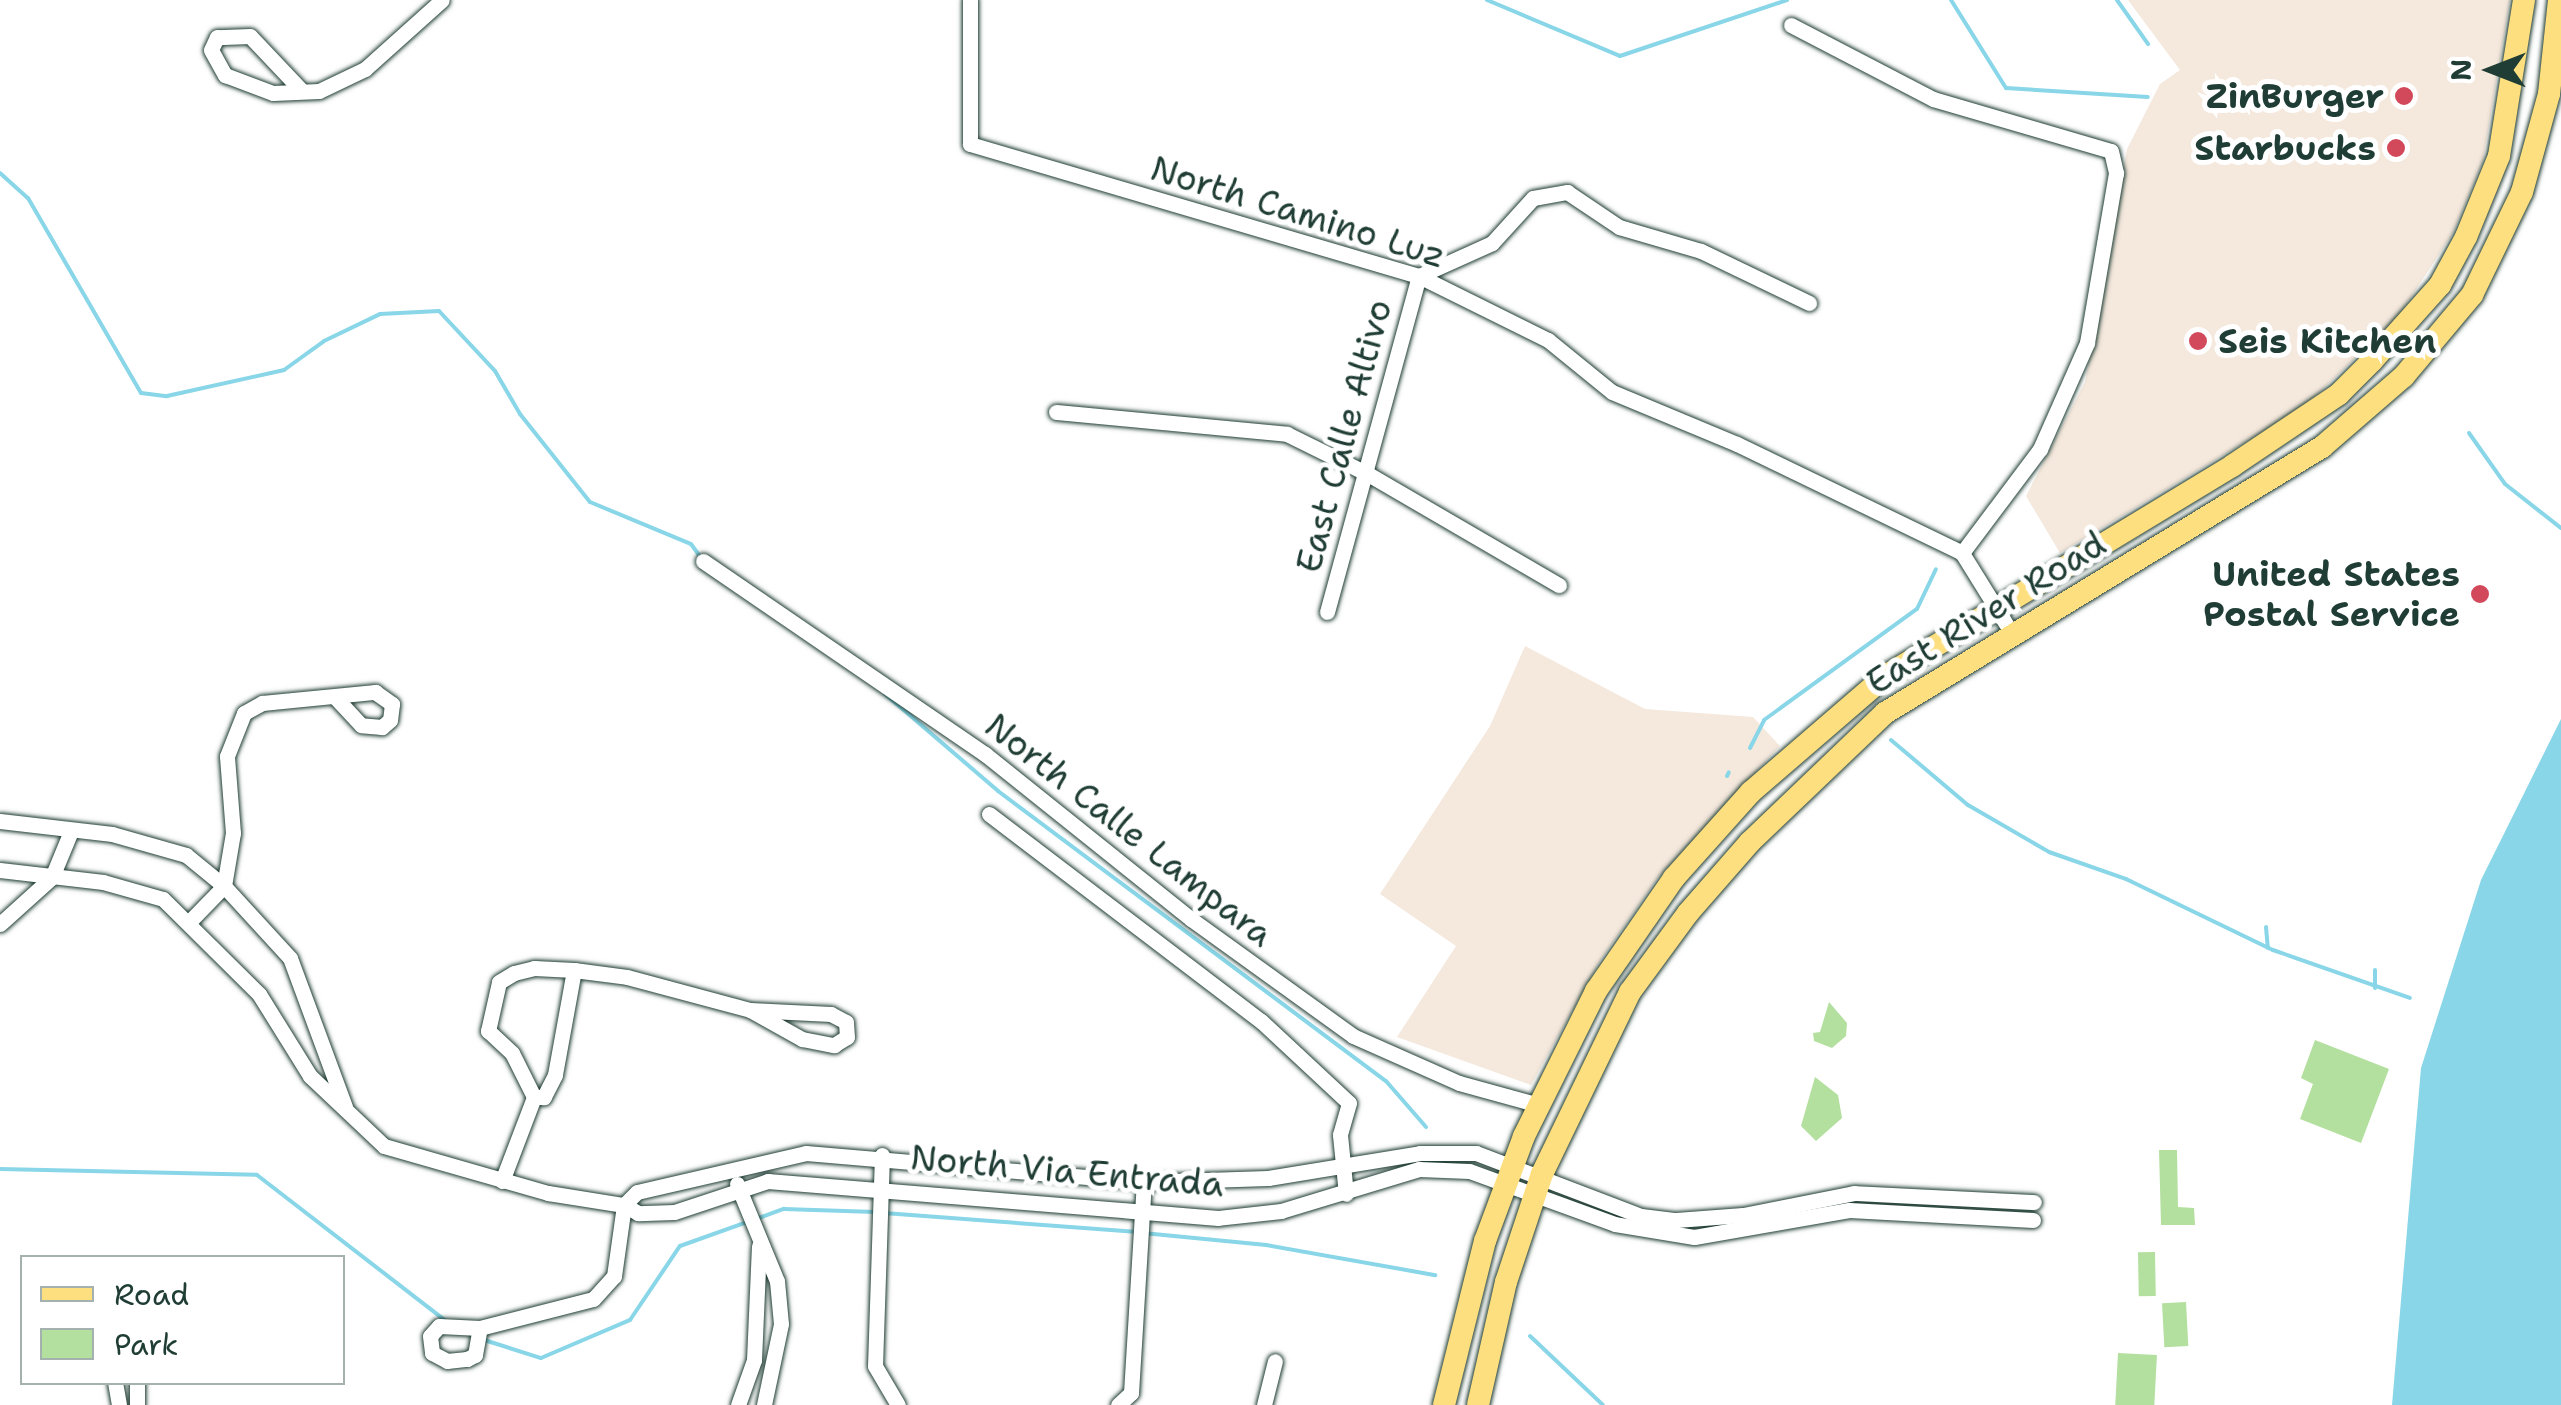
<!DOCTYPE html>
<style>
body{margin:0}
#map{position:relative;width:2561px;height:1405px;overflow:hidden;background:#fff;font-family:"Shantell Sans",sans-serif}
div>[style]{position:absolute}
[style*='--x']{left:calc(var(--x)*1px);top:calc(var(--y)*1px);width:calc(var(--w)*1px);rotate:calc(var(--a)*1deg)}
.built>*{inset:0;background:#f5e8dd}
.green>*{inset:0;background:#b3e09e;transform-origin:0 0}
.water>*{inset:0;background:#88d6e7}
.stream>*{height:4px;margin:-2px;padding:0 2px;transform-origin:2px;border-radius:2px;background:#88d6e7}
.roads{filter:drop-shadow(0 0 2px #1f3d34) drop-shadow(0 0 2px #1f3d34)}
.minor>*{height:15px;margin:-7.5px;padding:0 7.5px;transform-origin:7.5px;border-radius:7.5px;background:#fff}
.primary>*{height:22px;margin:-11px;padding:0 11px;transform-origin:11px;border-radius:11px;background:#fedf80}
.dots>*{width:28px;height:28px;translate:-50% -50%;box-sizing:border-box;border:5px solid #fff;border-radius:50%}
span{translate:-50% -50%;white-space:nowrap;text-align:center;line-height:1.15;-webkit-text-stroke:10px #fff;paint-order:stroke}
.poi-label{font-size:35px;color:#1f3d34;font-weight:700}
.right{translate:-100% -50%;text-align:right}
.left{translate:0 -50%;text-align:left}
.street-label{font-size:35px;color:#1f3d34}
.legend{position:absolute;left:20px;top:1255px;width:325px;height:130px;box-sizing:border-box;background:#fff;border:2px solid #a5b1ae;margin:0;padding:12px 18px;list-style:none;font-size:30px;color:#1f3d34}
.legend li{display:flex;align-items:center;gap:20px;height:50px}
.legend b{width:50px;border:2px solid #a5b1ae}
.north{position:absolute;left:2441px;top:20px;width:100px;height:100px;-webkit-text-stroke:8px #fff;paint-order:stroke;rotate:270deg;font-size:28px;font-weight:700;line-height:40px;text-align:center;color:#1f3d34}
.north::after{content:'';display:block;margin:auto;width:35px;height:45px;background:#1f3d34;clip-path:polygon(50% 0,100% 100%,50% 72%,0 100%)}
</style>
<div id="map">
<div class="built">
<i style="clip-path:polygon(2128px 0,2510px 0,2483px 161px,2453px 233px,2398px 317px,2305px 406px,2060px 553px,2026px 496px,2085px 382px,2127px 149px,2160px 84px,2180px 70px)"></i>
<i style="clip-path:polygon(1525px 646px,1645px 709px,1753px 717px,1780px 746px,1657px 879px,1600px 961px,1531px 1085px,1397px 1037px,1456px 946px,1380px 894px,1490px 726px)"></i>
</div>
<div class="green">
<i style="clip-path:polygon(1829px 1002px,1847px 1023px,1846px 1036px,1832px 1048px,1814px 1041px,1813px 1033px,1820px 1032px)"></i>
<i style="clip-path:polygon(2315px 1040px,2389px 1069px,2361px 1143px,2300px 1119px,2313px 1084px,2301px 1078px)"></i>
<i style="clip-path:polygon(1815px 1077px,1838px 1095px,1842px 1118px,1816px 1141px,1801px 1126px)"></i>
<i style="clip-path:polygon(2159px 1150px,2177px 1150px,2178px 1207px,2194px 1208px,2195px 1225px,2161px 1225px)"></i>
<i style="left:2155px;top:1252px;width:44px;height:17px;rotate:89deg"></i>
<i style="left:2186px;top:1302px;width:44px;height:24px;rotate:87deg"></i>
<i style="left:2118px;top:1353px;width:39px;height:52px;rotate:3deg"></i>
</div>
<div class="water">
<i style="clip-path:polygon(2561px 719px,2561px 1405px,2392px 1405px,2421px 1068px,2481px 880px)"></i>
</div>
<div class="stream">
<i style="--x:1487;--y:0;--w:144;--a:22.8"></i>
<i style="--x:1620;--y:56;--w:176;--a:-18.5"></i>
<i style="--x:1951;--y:0;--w:104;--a:58"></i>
<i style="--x:2006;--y:88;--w:142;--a:3.6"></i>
<i style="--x:2117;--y:0;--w:54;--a:54.8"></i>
<i style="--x:0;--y:173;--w:38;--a:42"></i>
<i style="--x:28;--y:198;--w:225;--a:59.9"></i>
<i style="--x:141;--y:393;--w:26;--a:7"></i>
<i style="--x:167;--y:396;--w:120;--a:-12.5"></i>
<i style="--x:284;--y:370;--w:49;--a:-35.9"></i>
<i style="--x:324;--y:341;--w:62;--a:-25.7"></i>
<i style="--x:380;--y:314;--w:59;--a:-2.9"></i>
<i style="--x:439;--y:311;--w:82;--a:47"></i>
<i style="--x:495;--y:371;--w:50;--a:59.8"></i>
<i style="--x:520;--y:414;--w:112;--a:51.5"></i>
<i style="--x:590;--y:502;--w:109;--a:22.6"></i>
<i style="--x:691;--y:544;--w:17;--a:54"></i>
<i style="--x:2469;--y:433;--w:62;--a:54.8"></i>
<i style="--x:2505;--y:484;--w:71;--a:38.2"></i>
<i style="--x:885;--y:694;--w:149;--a:40.6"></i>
<i style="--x:998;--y:791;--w:484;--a:36.8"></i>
<i style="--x:1386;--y:1081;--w:61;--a:49"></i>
<i style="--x:1891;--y:740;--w:101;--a:40.2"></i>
<i style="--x:1968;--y:805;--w:94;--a:30.1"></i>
<i style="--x:2049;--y:852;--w:82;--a:19.3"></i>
<i style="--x:2126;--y:879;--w:163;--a:25.8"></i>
<i style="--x:2273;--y:950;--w:145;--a:19.3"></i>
<i style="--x:1750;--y:748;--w:31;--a:-63"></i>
<i style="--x:1764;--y:720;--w:189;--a:-36"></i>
<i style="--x:1917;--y:609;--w:44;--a:-64.6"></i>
<i style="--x:1727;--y:776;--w:4;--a:-63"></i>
<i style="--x:2266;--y:927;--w:21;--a:85"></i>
<i style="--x:2375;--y:970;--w:18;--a:90"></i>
<i style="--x:0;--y:1169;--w:257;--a:1.3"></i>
<i style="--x:257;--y:1175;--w:239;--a:37.7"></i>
<i style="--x:884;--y:1213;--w:251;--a:4.3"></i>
<i style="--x:756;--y:1219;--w:30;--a:-20"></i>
<i style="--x:784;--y:1209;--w:91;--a:1.9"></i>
<i style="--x:1143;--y:1233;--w:124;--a:5.6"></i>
<i style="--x:1266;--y:1245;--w:172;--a:10.1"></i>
<i style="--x:1530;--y:1336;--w:100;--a:43.4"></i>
<i style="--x:481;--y:1339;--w:63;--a:17.6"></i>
<i style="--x:541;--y:1358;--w:97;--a:-23.1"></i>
<i style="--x:630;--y:1320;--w:89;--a:-56"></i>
<i style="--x:680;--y:1246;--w:71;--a:-19.7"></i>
</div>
<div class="roads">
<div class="minor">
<i style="--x:970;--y:0;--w:144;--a:90"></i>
<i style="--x:970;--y:144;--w:468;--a:16.4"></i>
<i style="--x:1419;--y:276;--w:144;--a:26.4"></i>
<i style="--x:1548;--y:340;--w:82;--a:39.1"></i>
<i style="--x:1612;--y:392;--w:135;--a:22.6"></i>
<i style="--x:1737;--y:444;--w:250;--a:25.8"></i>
<i style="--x:1962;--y:553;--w:93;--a:58.2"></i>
<i style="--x:1791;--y:25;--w:160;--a:27.5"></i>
<i style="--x:1933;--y:99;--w:185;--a:16.3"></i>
<i style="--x:2111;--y:151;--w:23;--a:77"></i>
<i style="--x:2116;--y:173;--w:172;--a:99.7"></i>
<i style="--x:2087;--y:343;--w:116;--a:113.9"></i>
<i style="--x:2040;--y:449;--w:130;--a:126.9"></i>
<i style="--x:301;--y:90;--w:74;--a:-133.4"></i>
<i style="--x:250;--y:36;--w:33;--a:178"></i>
<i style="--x:217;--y:37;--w:14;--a:115"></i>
<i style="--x:211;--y:50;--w:29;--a:61"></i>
<i style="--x:225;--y:75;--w:51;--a:20.6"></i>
<i style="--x:273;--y:93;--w:46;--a:-2.5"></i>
<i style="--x:319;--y:91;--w:51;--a:-25.6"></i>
<i style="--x:365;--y:69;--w:103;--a:-41.9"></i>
<i style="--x:1056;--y:412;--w:232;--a:5.4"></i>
<i style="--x:1287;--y:434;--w:90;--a:26.3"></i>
<i style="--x:1368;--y:474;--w:221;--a:30.2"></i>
<i style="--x:703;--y:561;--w:342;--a:34.4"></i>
<i style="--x:985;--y:754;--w:264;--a:38.7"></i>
<i style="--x:1191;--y:919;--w:200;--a:35.8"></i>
<i style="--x:1353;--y:1036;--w:116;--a:23.9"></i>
<i style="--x:1459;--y:1083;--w:83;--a:15.4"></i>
<i style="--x:1327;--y:612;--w:348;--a:-74.7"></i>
<i style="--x:1419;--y:276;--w:80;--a:-24.3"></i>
<i style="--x:1492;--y:243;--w:61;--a:-47.7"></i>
<i style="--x:1533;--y:198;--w:35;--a:-10"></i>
<i style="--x:1567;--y:192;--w:63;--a:33.9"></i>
<i style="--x:1619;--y:227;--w:85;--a:16.3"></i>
<i style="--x:1701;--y:251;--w:120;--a:25.7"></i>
<i style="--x:989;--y:814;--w:342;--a:37.3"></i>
<i style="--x:1261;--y:1021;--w:120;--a:43"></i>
<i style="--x:1349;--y:1103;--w:33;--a:106"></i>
<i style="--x:1340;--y:1135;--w:59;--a:84.2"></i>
<i style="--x:0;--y:821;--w:113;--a:6.6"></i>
<i style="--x:112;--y:834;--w:77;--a:15.8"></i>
<i style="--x:186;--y:855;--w:49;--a:39.2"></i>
<i style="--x:224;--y:886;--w:98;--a:47.5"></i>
<i style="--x:290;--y:958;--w:159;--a:69.7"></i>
<i style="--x:0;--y:870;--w:104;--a:6.6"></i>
<i style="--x:103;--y:882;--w:62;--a:15.8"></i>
<i style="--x:163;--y:899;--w:135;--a:44.7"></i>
<i style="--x:259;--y:994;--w:97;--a:58.1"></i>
<i style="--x:310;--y:1076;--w:102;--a:43.4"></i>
<i style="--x:384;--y:1146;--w:171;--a:16"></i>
<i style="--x:548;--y:1193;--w:77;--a:9"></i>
<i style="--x:624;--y:1205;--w:72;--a:98"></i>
<i style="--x:614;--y:1276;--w:31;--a:132"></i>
<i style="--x:593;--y:1299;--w:117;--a:165.6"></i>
<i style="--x:480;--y:1328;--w:41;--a:-177.2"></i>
<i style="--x:439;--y:1326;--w:13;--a:132"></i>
<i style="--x:430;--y:1336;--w:17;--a:83"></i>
<i style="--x:432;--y:1353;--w:17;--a:28"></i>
<i style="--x:447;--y:1361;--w:20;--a:-6"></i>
<i style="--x:467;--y:1359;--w:9;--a:-27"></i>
<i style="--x:475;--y:1355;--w:27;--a:-80"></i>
<i style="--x:190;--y:921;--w:49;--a:-45.8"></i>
<i style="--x:224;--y:886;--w:54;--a:-80.4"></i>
<i style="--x:233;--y:833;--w:77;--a:-94.5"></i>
<i style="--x:227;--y:756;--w:46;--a:-68.4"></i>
<i style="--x:244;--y:713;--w:21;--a:-29"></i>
<i style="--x:262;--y:703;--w:114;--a:-5.6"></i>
<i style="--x:375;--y:692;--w:21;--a:35"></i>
<i style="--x:392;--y:704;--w:16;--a:97"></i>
<i style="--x:390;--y:720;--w:11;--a:139"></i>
<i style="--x:382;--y:727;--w:21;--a:-175"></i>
<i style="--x:361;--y:725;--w:38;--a:-133"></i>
<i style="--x:0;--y:924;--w:70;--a:-42.1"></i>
<i style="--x:52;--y:877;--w:50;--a:-67.6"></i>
<i style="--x:574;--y:970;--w:107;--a:100.3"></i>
<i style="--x:555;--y:1075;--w:25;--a:117"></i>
<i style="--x:544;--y:1097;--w:10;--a:180"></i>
<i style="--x:534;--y:1097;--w:49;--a:-116.6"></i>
<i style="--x:512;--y:1053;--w:33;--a:-137"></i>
<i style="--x:488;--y:1031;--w:50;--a:-77.3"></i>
<i style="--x:499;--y:982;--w:17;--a:-31"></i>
<i style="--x:514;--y:973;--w:21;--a:-14"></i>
<i style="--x:534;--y:968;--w:40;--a:2.9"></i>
<i style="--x:574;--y:970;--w:53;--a:7.5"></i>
<i style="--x:627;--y:977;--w:127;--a:15"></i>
<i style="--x:750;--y:1010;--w:60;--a:29.1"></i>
<i style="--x:802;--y:1039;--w:33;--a:11"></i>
<i style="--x:834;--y:1045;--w:15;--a:-32"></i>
<i style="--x:847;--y:1037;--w:15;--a:-94"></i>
<i style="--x:846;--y:1022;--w:17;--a:-152"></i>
<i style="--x:831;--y:1014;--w:81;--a:-177.2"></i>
<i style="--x:882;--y:1155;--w:211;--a:91.9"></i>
<i style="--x:875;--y:1366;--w:45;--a:59.5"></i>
<i style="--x:502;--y:1181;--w:90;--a:-69.1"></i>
<i style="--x:737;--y:1184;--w:105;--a:67.6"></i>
<i style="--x:777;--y:1281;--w:43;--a:84.7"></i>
<i style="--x:781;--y:1324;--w:83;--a:101.9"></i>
<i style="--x:2033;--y:1220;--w:184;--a:-176.9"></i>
<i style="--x:1849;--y:1210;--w:157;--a:170.1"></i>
<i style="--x:1694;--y:1237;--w:80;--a:-170.7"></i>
<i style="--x:1615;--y:1224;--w:155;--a:-160"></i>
<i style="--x:1469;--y:1171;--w:50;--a:-177.7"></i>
<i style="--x:1419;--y:1169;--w:144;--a:163.1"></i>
<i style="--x:1281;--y:1211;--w:63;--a:173.7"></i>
<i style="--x:1218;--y:1218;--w:452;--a:-175.3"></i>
<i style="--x:768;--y:1181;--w:99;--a:161.7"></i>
<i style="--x:674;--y:1212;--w:36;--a:178"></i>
<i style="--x:638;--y:1213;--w:16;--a:-150"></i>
<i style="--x:624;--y:1205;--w:18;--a:-45"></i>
<i style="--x:637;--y:1192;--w:173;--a:-13"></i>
<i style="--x:806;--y:1153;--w:339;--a:4.9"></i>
<i style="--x:1144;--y:1182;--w:124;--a:-1.8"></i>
<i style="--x:1268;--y:1178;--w:154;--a:-9.3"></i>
<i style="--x:1420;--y:1153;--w:56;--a:0"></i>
<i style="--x:1476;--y:1153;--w:177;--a:20.9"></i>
<i style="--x:1641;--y:1216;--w:35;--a:7"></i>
<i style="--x:1676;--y:1220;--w:67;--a:-4.3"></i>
<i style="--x:1743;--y:1215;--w:113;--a:-11.2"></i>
<i style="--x:1854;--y:1193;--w:180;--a:2.9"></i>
<i style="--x:115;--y:1382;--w:23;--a:80"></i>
<i style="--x:137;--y:1405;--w:23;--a:-90"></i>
<i style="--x:738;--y:1405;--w:48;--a:-70.4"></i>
<i style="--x:754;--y:1360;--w:114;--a:-87.5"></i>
<i style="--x:1118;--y:1405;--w:18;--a:-43"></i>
<i style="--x:1131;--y:1393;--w:211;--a:-86.5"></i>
<i style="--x:1264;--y:1405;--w:45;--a:-76"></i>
</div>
<div class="primary">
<i style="--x:1444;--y:1405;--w:169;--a:-76"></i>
<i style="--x:1485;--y:1241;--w:112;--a:-69.6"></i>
<i style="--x:1524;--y:1136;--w:162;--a:-63.6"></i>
<i style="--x:1596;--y:991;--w:137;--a:-55.4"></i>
<i style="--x:1674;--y:878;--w:115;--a:-48.2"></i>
<i style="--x:1751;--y:792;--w:176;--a:-40.8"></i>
<i style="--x:1884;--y:677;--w:407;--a:-31.2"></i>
<i style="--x:2232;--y:466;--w:129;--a:-33.9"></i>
<i style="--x:2339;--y:394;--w:47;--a:-45"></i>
<i style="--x:2372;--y:361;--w:102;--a:-48.2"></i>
<i style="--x:2440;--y:285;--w:55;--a:-61.6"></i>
<i style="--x:2466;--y:237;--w:87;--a:-67.8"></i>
<i style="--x:2499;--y:156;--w:158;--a:-80.9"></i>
<i style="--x:1478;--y:1405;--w:126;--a:-77.2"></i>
<i style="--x:1506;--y:1282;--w:114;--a:-71.6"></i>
<i style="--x:1542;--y:1174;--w:202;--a:-64.2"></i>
<i style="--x:1630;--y:992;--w:98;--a:-53.7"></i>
<i style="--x:1688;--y:913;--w:94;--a:-48.9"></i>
<i style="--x:1750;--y:842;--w:187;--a:-43.7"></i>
<i style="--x:1885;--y:713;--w:512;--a:-31.33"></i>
<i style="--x:2322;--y:447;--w:108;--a:-40.9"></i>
<i style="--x:2404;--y:376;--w:106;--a:-50"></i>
<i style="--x:2472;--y:295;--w:114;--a:-64.1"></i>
<i style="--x:2522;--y:192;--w:102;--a:-74.6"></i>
<i style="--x:2549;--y:94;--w:95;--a:-83.9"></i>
</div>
</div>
<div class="dots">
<i style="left:2404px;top:96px;background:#d1495b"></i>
<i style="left:2396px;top:148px;background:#d1495b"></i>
<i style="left:2198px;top:341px;background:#d1495b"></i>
<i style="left:2480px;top:594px;background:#d1495b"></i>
</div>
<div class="poi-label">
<span class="right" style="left:2384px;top:96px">ZinBurger</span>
<span class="right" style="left:2376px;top:148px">Starbucks</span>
<span class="left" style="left:2218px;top:341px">Seis Kitchen</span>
<span class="right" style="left:2460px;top:594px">United States<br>Postal Service</span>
</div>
<div class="street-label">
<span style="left:1298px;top:212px;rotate:17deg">North Camino Luz</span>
<span style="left:1344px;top:436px;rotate:-75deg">East Calle Altivo</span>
<span style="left:1986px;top:613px;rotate:-32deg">East River Road</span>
<span style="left:1129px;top:830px;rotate:38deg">North Calle Lampara</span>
<span style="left:1067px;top:1171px;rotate:5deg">North Via Entrada</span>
</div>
<ul class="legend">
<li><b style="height:12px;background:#fedf80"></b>Road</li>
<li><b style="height:28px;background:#b3e09e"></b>Park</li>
</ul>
<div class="north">N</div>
</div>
